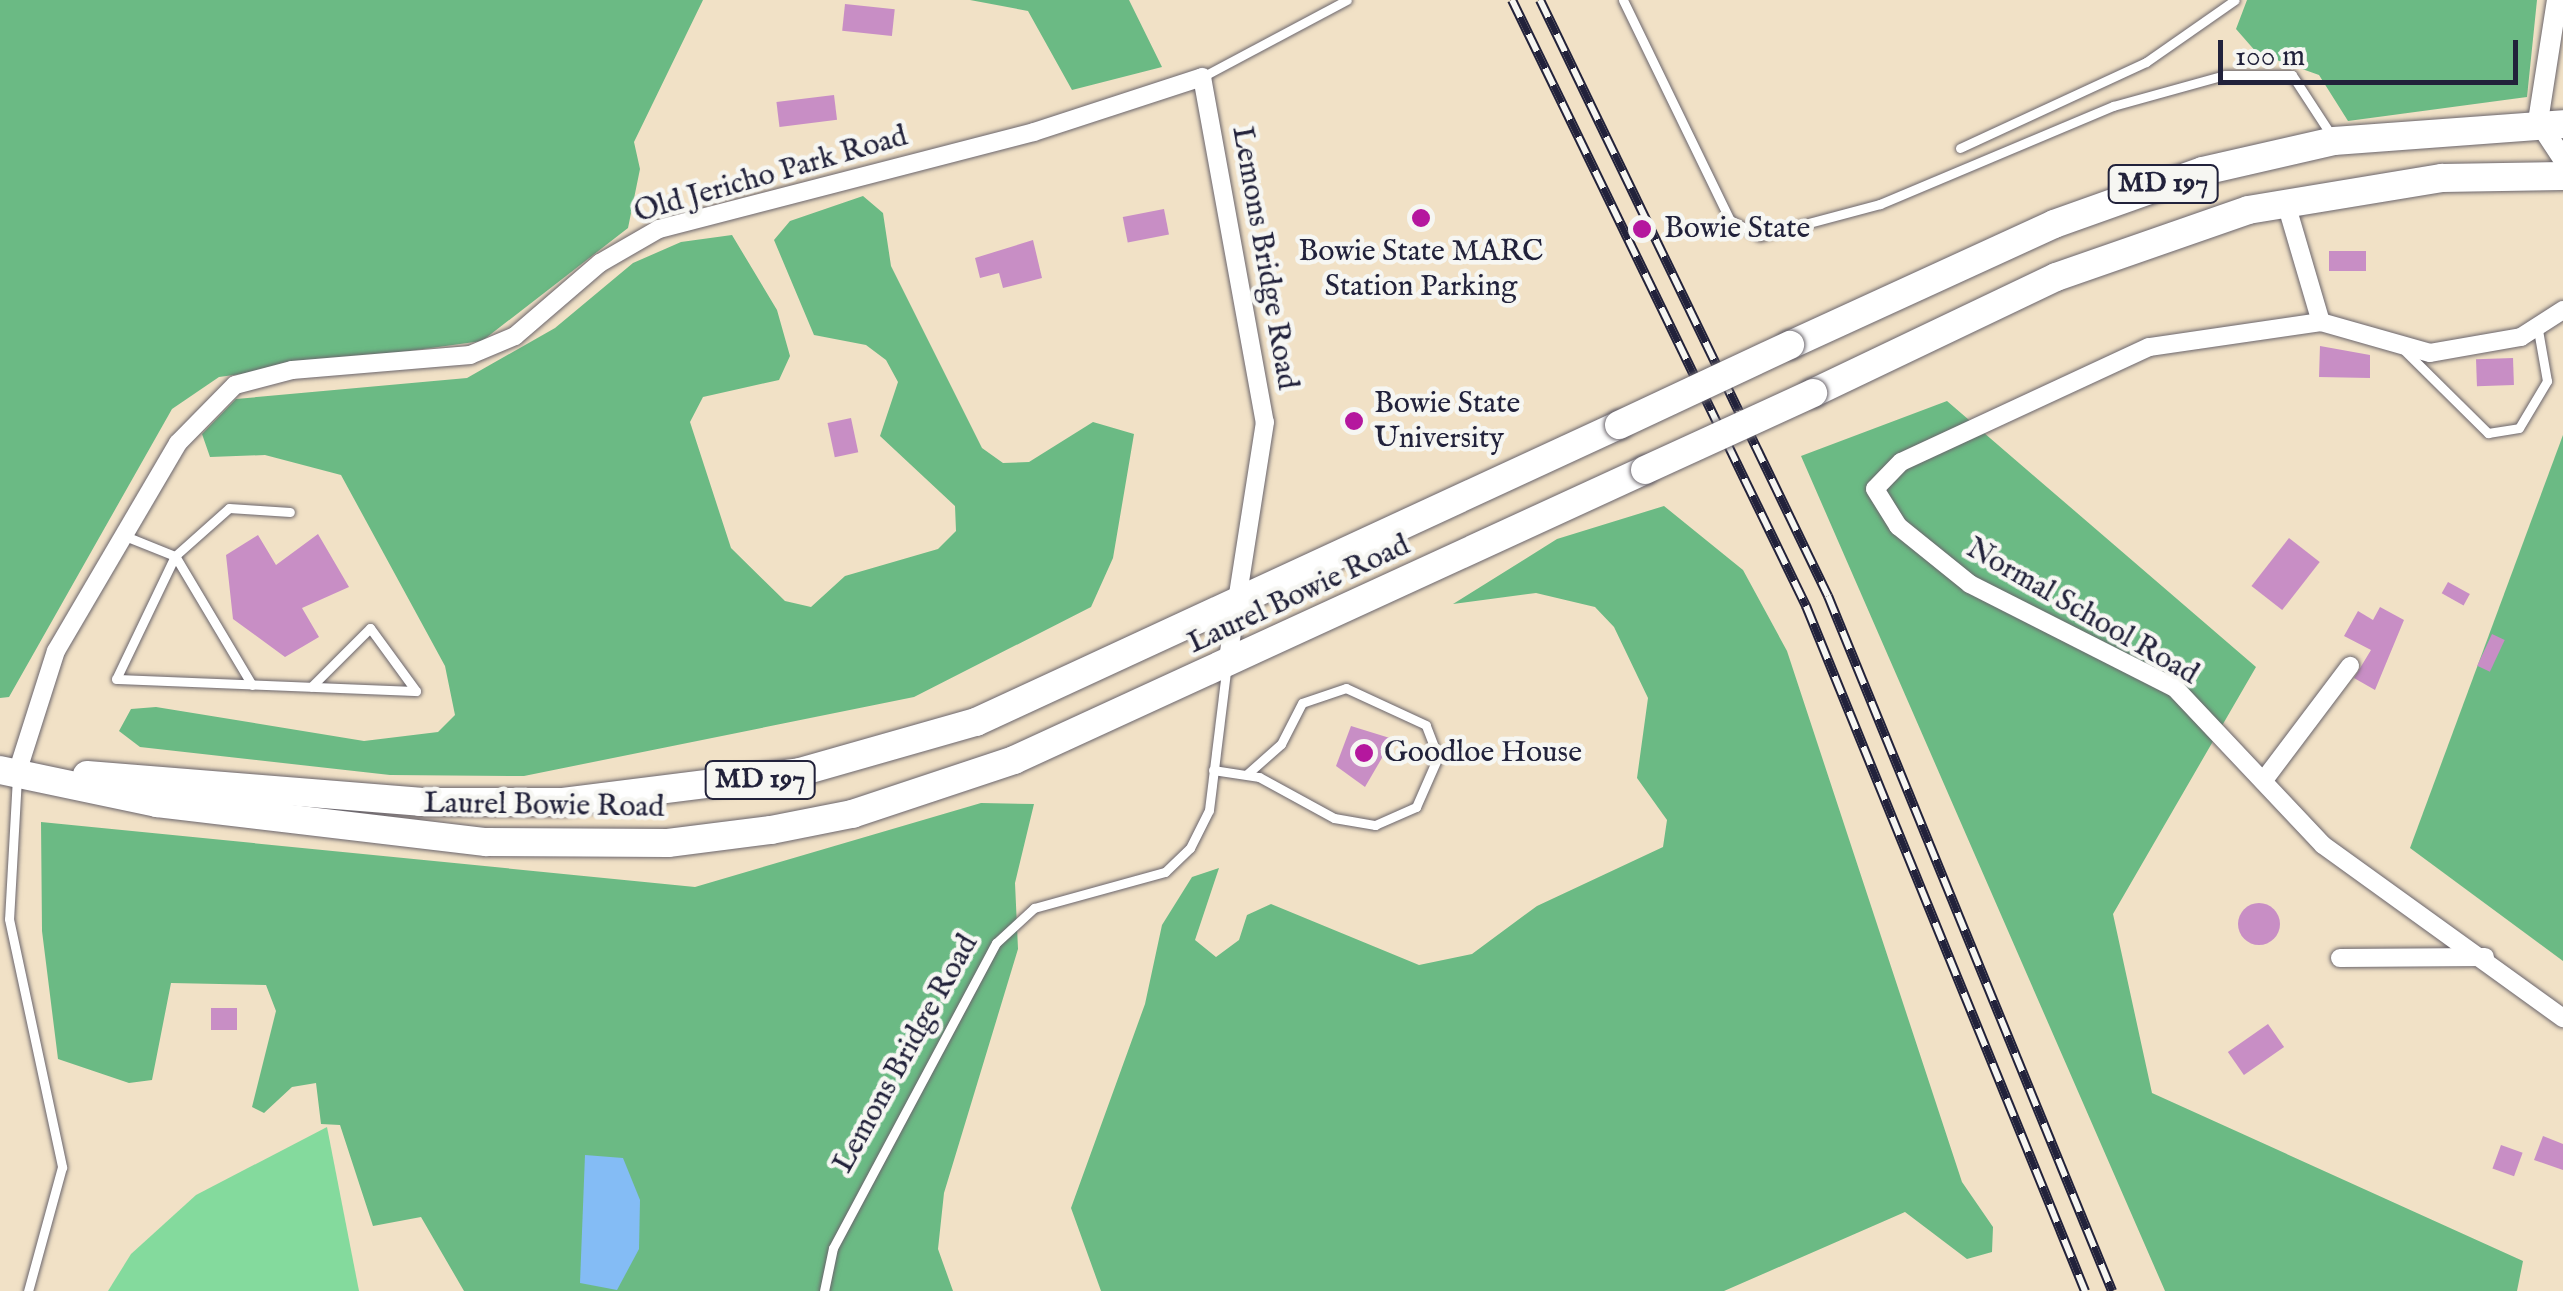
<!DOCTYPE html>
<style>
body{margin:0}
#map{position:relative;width:2563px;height:1291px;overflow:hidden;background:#f1e1c6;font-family:"IM FELL English",serif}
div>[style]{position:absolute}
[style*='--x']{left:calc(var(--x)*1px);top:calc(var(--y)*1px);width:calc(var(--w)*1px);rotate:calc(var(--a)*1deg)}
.green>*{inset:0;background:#84da9d}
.forest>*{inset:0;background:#6bba84}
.water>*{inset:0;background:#84bcf5}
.building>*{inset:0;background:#c88ec5;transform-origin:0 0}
.round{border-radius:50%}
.roads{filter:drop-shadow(0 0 2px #6a656c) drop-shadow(0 0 2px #6a656c)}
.service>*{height:9px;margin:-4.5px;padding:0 4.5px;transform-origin:4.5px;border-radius:4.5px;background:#fff}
.minor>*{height:18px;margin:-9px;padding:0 9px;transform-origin:9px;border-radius:9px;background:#fff}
.tertiary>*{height:20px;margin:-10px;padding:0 10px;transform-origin:10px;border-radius:10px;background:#fff}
.primary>*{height:28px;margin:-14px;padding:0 14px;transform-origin:14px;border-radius:14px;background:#fff}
.rail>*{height:10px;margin-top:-5px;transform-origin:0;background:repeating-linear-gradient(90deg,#f6f6f2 0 19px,#22223b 0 38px);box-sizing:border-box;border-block:2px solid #22223b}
.bridges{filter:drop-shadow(0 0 2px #6a656c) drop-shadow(0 0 2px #6a656c)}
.primary-bridge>*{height:28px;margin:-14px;padding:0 14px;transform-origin:14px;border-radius:14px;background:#fff}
.dots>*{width:28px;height:28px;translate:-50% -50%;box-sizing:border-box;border:5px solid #f6f6f2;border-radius:50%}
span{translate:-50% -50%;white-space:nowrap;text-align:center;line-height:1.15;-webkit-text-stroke:9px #f6f6f2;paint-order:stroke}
.shield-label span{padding:2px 8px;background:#f6f6f2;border:2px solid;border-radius:8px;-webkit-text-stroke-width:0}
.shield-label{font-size:28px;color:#22223b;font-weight:700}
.street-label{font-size:30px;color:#22223b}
.poi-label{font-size:30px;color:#22223b}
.left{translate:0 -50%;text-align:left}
.scale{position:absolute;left:2218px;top:40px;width:300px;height:45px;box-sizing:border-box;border:5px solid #22223b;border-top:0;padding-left:12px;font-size:30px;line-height:35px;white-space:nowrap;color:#22223b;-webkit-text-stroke:8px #f6f6f2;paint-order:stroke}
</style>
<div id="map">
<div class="green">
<i style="clip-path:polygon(327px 1127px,359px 1291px,108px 1291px,131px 1254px,196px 1195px)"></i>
</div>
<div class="forest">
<i style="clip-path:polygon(0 0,703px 0,634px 142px,640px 169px,628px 228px,482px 341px,219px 377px,172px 409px,9px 697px,0 698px)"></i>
<i style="clip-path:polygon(970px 0,1129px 0,1162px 67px,1072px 90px,1028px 11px)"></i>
<i style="clip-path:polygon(2247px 0,2537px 0,2527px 97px,2348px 121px,2319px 75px,2257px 53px,2236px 29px)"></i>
<i style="clip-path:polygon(863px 196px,883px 213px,891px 266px,982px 448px,1003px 463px,1029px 462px,1093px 422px,1134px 434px,1113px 558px,1091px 607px,914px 697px,524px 776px,390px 775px,140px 747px,119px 731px,131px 709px,156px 707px,364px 741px,438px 732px,455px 715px,445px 666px,341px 475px,265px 455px,210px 457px,202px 434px,236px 399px,467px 378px,555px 328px,633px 263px,681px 242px,732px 235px,777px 310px,790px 356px,779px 380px,703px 397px,690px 422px,731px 548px,785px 601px,811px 607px,845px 576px,938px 549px,956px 531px,955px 506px,880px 436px,898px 382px,886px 360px,866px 345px,814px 335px,774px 240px,790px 221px)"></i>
<i style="clip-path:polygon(1947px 401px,2256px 667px,2113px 914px,2152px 1093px,2523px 1261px,2517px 1291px,2165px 1291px,1801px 456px)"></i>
<i style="clip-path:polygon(2563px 435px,2563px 961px,2410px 848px)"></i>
<i style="clip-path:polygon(1664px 506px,1743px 570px,1787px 651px,1962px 1182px,1993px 1227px,1992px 1252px,1967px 1259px,1905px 1212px,1724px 1291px,1101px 1291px,1071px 1208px,1145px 1004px,1162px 925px,1192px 877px,1219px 868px,1195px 940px,1216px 957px,1239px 940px,1247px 915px,1271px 904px,1419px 965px,1472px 954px,1537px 906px,1663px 847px,1667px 820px,1637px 778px,1648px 698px,1614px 627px,1595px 607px,1536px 593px,1453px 604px,1557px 539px)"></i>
<i style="clip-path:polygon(981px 803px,1034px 804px,1015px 883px,1018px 949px,944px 1193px,938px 1249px,953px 1291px,464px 1291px,421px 1217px,373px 1226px,340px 1125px,321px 1124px,316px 1083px,292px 1087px,264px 1113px,252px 1107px,276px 1011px,266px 985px,171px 983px,152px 1080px,129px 1083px,58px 1059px,42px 931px,41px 822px,695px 887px)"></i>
</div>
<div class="water">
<i style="clip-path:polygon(585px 1155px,623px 1158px,640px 1200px,639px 1249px,617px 1290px,580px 1283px)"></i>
</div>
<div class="building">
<i style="left:845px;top:4px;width:50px;height:27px;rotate:6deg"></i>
<i style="left:834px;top:95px;width:25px;height:58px;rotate:83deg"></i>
<i style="left:1164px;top:209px;width:26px;height:42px;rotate:79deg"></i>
<i style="clip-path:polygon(1033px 240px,1042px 278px,1003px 288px,999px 273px,980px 278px,975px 258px)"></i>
<i style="left:2366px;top:251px;width:20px;height:37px;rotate:90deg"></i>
<i style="clip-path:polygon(2320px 346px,2370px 355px,2370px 378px,2319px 377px)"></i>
<i style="left:2513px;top:358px;width:27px;height:37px;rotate:88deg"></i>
<i style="left:851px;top:418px;width:35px;height:24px;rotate:78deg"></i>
<i style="clip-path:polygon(318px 534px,349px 587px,302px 608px,319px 637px,285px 657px,233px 619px,226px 555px,258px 535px,276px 565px)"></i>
<i style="left:2289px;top:538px;width:39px;height:61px;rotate:38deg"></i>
<i style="left:2448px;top:582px;width:25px;height:13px;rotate:29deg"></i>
<i style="clip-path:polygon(2380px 607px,2404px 620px,2375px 690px,2354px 678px,2371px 650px,2344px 636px,2358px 611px,2373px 620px)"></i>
<i style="left:2492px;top:634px;width:14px;height:35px;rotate:25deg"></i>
<i style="clip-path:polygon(1351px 726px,1393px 739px,1365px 787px,1336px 766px)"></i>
<i class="round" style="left:2238px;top:903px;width:42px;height:42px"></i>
<i style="left:211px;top:1008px;width:26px;height:22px"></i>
<i style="left:2268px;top:1024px;width:28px;height:49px;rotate:55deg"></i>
<i style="clip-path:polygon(2543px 1136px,2563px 1144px,2563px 1170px,2534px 1160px)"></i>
<i style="left:2501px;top:1145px;width:23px;height:25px;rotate:20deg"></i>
</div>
<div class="roads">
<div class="service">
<i style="--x:1623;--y:0;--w:245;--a:64.1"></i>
<i style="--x:1730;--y:220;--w:34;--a:28"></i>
<i style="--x:1760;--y:236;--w:124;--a:-14.9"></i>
<i style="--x:1880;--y:204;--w:253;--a:-22.8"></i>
<i style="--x:2113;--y:106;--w:116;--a:-15.5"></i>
<i style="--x:2225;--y:75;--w:67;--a:0"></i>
<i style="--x:2292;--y:75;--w:75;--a:56.9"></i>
<i style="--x:1202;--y:77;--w:164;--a:-28"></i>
<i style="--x:1960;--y:148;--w:205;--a:-24.8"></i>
<i style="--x:2146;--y:62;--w:108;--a:-34.9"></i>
<i style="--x:2405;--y:351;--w:117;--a:44.7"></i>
<i style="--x:2488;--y:433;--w:31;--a:-9"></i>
<i style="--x:2519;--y:428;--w:55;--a:-59.2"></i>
<i style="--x:2547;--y:381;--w:52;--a:-100"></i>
<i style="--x:125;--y:536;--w:54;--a:21.8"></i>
<i style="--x:175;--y:556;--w:136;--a:115.6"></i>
<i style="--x:116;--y:679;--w:300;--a:2.3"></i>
<i style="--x:416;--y:691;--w:78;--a:-126.1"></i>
<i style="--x:370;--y:628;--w:83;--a:135"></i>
<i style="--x:252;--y:685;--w:150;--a:-120.8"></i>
<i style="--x:175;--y:556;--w:72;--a:-41.6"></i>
<i style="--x:229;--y:508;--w:61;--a:3.8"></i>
<i style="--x:1213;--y:770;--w:47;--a:8.7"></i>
<i style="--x:1259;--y:777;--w:85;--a:28.7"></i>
<i style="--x:1334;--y:818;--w:42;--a:9.7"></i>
<i style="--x:1375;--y:825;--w:45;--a:-23.7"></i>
<i style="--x:1416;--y:807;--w:55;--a:-66.3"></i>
<i style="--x:1438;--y:757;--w:34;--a:-111"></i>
<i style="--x:1426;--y:725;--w:88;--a:-155.2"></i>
<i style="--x:1346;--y:688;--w:46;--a:161.2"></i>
<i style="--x:1302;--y:703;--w:46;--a:117.1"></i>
<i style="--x:1281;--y:744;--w:45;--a:138.6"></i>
<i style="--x:17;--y:777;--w:142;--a:93.2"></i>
<i style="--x:9;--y:919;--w:254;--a:77.9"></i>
<i style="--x:62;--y:1167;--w:129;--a:105.3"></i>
<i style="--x:824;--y:1291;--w:44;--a:-78.2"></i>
<i style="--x:833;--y:1248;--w:346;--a:-61.9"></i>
<i style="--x:996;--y:943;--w:52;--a:-42.6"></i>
<i style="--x:1034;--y:908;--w:136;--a:-15.4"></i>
<i style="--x:1165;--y:872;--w:35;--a:-44"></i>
<i style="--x:1190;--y:848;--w:42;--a:-63.4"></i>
<i style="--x:1209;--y:810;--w:140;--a:-83"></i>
</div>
<div class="minor">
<i style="--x:2285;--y:200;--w:127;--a:73.6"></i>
<i style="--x:2563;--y:310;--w:50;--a:147.3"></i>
<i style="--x:2521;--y:337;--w:92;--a:170"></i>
<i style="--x:2430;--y:353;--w:113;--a:-164.1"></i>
<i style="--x:2321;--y:322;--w:174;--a:171.7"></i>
<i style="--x:2149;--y:347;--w:273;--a:155.1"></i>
<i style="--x:1901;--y:462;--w:37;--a:134"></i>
<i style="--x:1875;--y:489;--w:44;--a:58.1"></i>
<i style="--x:1898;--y:526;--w:92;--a:38.9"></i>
<i style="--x:1970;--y:584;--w:230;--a:26.9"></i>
<i style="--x:2175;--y:688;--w:216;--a:46.7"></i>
<i style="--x:2323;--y:845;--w:296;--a:35.8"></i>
<i style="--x:17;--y:773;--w:128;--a:-72.3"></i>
<i style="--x:56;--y:651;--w:241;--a:-59.6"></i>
<i style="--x:178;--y:443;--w:81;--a:-45.5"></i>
<i style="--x:235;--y:385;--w:59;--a:-14.7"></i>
<i style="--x:292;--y:370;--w:179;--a:-4.8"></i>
<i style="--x:470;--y:355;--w:49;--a:-22.9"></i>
<i style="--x:515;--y:336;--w:112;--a:-40.7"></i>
<i style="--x:600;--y:263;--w:68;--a:-30"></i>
<i style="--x:659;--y:229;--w:387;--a:-14.5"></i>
<i style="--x:1034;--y:132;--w:177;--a:-18.1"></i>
<i style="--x:1202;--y:77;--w:351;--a:79.7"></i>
<i style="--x:1265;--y:422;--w:245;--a:98.9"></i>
<i style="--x:2264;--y:780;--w:143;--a:-53"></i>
<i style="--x:2340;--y:958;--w:145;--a:-0.4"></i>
</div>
<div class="tertiary">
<i style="--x:2557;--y:0;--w:122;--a:98.9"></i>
<i style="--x:2538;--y:121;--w:45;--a:56.7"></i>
</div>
<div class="primary">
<i style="--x:1790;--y:345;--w:290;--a:-24.6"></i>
<i style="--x:2054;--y:224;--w:158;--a:-19.6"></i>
<i style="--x:2203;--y:171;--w:134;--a:-12.9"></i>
<i style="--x:2334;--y:141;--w:230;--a:-4.2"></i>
<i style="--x:1813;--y:393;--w:269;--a:-25.5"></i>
<i style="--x:2056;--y:277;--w:203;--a:-19.2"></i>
<i style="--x:2248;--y:210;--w:197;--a:-9.4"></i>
<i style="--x:2442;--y:178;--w:121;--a:-0.9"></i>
<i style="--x:0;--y:770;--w:160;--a:11.9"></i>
<i style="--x:157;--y:803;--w:331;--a:6.8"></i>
<i style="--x:486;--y:842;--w:182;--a:0.3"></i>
<i style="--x:668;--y:843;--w:104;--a:-7.2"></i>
<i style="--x:771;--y:830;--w:83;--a:-11.2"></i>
<i style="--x:852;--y:814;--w:171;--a:-18.4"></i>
<i style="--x:1014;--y:760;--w:694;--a:-24.68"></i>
<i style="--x:87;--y:775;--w:334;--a:4.6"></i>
<i style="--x:420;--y:802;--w:143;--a:0"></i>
<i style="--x:563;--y:802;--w:239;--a:-7.2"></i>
<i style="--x:800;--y:772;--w:183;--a:-15.9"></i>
<i style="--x:976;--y:722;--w:708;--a:-24.79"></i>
</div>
</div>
<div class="rail">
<i style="--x:1512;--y:0;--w:674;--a:64.12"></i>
<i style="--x:1806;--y:606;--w:740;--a:67.84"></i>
<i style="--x:1540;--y:0;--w:662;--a:64.21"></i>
<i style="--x:1828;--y:596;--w:751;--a:67.77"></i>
</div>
<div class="bridges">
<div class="primary-bridge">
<i style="--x:1619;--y:425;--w:189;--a:-25.1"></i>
<i style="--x:1645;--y:470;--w:185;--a:-24.6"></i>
</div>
</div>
<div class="dots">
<i style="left:1421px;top:218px;background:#b5179e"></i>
<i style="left:1642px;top:229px;background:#b5179e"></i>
<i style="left:1354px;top:421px;background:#b5179e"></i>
<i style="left:1364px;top:753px;background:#b5179e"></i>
</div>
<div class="shield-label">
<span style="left:2163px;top:184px">MD 197</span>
<span style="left:760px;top:780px">MD 197</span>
</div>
<div class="street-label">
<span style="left:771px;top:175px;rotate:-16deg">Old Jericho Park Road</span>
<span style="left:1264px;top:258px;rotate:80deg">Lemons Bridge Road</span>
<span style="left:1299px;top:595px;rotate:-25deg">Laurel Bowie Road</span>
<span style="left:2082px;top:612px;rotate:30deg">Normal School Road</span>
<span style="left:544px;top:806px;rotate:1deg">Laurel Bowie Road</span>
<span style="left:906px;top:1054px;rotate:-61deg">Lemons Bridge Road</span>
</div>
<div class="poi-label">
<span class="left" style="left:1664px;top:229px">Bowie State</span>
<span style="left:1421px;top:269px">Bowie State MARC<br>Station Parking</span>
<span class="left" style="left:1374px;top:421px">Bowie State<br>University</span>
<span class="left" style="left:1384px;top:753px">Goodloe House</span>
</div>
<div class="scale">100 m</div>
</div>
